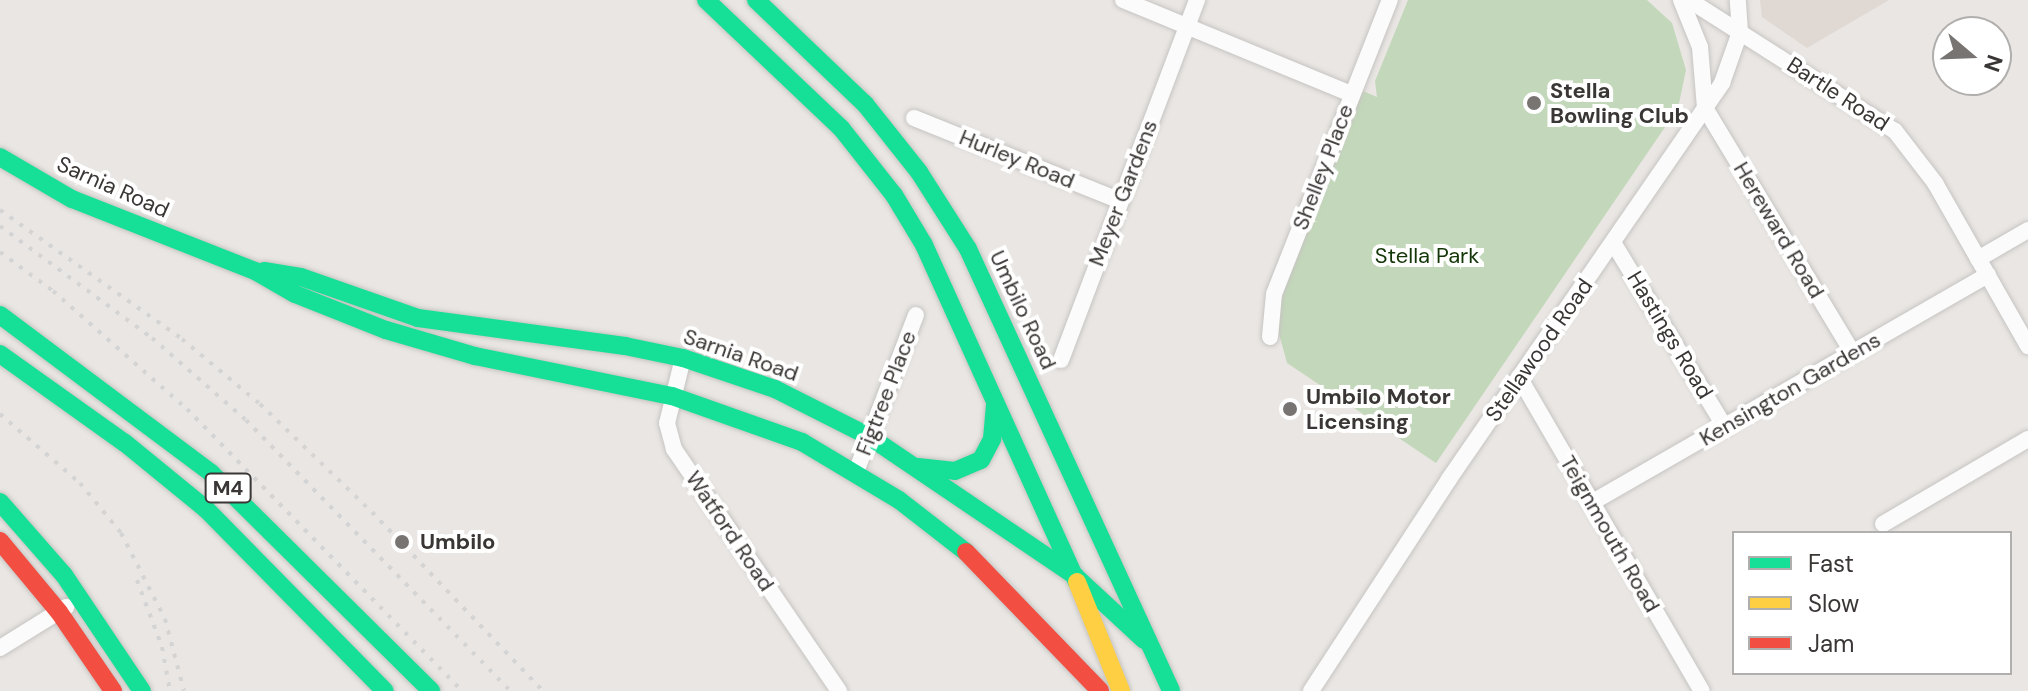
<!DOCTYPE html>
<style>
body{margin:0}
#map{position:relative;width:2028px;height:691px;overflow:hidden;background:#e9e6e3;font-family:"DM Sans",sans-serif}
div>[style]{position:absolute}
[style*='--x']{left:calc(var(--x)*1px);top:calc(var(--y)*1px);width:calc(var(--w)*1px);rotate:calc(var(--a)*1deg)}
.built>*{inset:0;background:#e0d8d2}
.green>*{inset:0;background:#c3d8ba}
.roads{filter:drop-shadow(0 0 2px #c6c4c2) drop-shadow(0 0 2px #c6c4c2)}
.street>*{height:16px;margin:-8px;padding:0 8px;transform-origin:8px;border-radius:8px;background:#fcfbfb}
.fast>*{height:18px;margin:-9px;padding:0 9px;transform-origin:9px;border-radius:9px;background:#16e098}
.slow>*{height:18px;margin:-9px;padding:0 9px;transform-origin:9px;border-radius:9px;background:#ffcf43}
.jam>*{height:18px;margin:-9px;padding:0 9px;transform-origin:9px;border-radius:9px;background:#f24e42}
.rail>*{height:4px;margin-top:-2px;transform-origin:0;background:repeating-linear-gradient(90deg,#d5d4d4 0 4px,transparent 0 12px)}
.dots>*{width:22px;height:22px;translate:-50% -50%;box-sizing:border-box;border:4px solid #fff;border-radius:50%}
span{translate:-50% -50%;white-space:nowrap;text-align:center;line-height:1.15;-webkit-text-stroke:8px #fff;paint-order:stroke}
.shield-label span{padding:2px 6px;background:#fff;border:2px solid;border-radius:6px;-webkit-text-stroke-width:0}
.shield-label{font-size:20px;color:#393635;font-weight:700}
.poi-label{font-size:22px;color:#393635;font-weight:700}
.left{translate:0 -50%;text-align:left}
.street-label{font-size:22px;color:#393635}
.park-label{font-size:22px;color:#133607}
.legend{position:absolute;left:1732px;top:531px;width:280px;height:144px;box-sizing:border-box;background:#fff;border:2px solid #b0afae;margin:0;padding:10px 14px;list-style:none;font-size:24px;color:#393635}
.legend li{display:flex;align-items:center;gap:16px;height:40px}
.legend b{width:40px;border:2px solid #b0afae}
.north{position:absolute;left:1932px;top:16px;width:80px;height:80px;box-sizing:border-box;background:#fff;border:2px solid #b0afae;border-radius:50%;rotate:109deg;font-size:22px;font-weight:700;line-height:32px;text-align:center;color:#393635}
.north::after{content:'';display:block;margin:auto;width:28px;height:36px;background:#777472;clip-path:polygon(50% 0,100% 100%,50% 72%,0 100%)}
</style>
<div id="map">
<div class="built">
<i style="clip-path:polygon(1760px 0,1889px 0,1807px 48px,1762px 17px)"></i>
</div>
<div class="green">
<i style="clip-path:polygon(1408px 0,1647px 0,1672px 23px,1686px 70px,1678px 108px,1436px 463px,1287px 363px,1275px 319px,1277px 297px,1363px 91px,1377px 97px,1375px 81px)"></i>
</div>
<div class="roads">
<div class="street">
<i style="--x:1123;--y:0;--w:247;--a:22.4"></i>
<i style="--x:1681;--y:0;--w:51;--a:68"></i>
<i style="--x:1700;--y:47;--w:61;--a:85.3"></i>
<i style="--x:1705;--y:108;--w:286;--a:58.9"></i>
<i style="--x:1689;--y:0;--w:244;--a:32.5"></i>
<i style="--x:1895;--y:131;--w:66;--a:52.4"></i>
<i style="--x:1935;--y:183;--w:188;--a:60.3"></i>
<i style="--x:914;--y:118;--w:222;--a:21.9"></i>
<i style="--x:1614;--y:244;--w:214;--a:58.8"></i>
<i style="--x:1978;--y:259;--w:58;--a:-30.1"></i>
<i style="--x:1270;--y:337;--w:43;--a:-84.7"></i>
<i style="--x:1274;--y:294;--w:316;--a:-68.5"></i>
<i style="--x:683;--y:358;--w:67;--a:103.8"></i>
<i style="--x:667;--y:423;--w:27;--a:75"></i>
<i style="--x:674;--y:449;--w:293;--a:55.7"></i>
<i style="--x:1061;--y:360;--w:385;--a:-69.3"></i>
<i style="--x:1519;--y:377;--w:363;--a:59.8"></i>
<i style="--x:856;--y:472;--w:168;--a:-69.1"></i>
<i style="--x:1591;--y:503;--w:458;--a:-29.9"></i>
<i style="--x:1883;--y:524;--w:168;--a:-30.4"></i>
<i style="--x:0;--y:648;--w:78;--a:-31.8"></i>
<i style="--x:1311;--y:691;--w:253;--a:-56.9"></i>
<i style="--x:1449;--y:479;--w:481;--a:-55.4"></i>
<i style="--x:1722;--y:83;--w:54;--a:-70.6"></i>
<i style="--x:1740;--y:32;--w:32;--a:-94"></i>
</div>
<div class="fast">
<i style="--x:706;--y:0;--w:186;--a:43.5"></i>
<i style="--x:841;--y:128;--w:85;--a:51.7"></i>
<i style="--x:894;--y:195;--w:58;--a:59"></i>
<i style="--x:924;--y:245;--w:370;--a:65.6"></i>
<i style="--x:756;--y:0;--w:151;--a:43.7"></i>
<i style="--x:865;--y:104;--w:87;--a:51.5"></i>
<i style="--x:919;--y:172;--w:91;--a:57.5"></i>
<i style="--x:968;--y:249;--w:486;--a:65.3"></i>
<i style="--x:0;--y:157;--w:83;--a:30.3"></i>
<i style="--x:72;--y:199;--w:197;--a:21.5"></i>
<i style="--x:255;--y:271;--w:46;--a:29.9"></i>
<i style="--x:295;--y:294;--w:98;--a:21.6"></i>
<i style="--x:386;--y:330;--w:93;--a:16.3"></i>
<i style="--x:475;--y:356;--w:201;--a:11.5"></i>
<i style="--x:672;--y:396;--w:138;--a:19.5"></i>
<i style="--x:802;--y:442;--w:113;--a:30.9"></i>
<i style="--x:899;--y:500;--w:85;--a:37.8"></i>
<i style="--x:264;--y:271;--w:37;--a:9"></i>
<i style="--x:301;--y:277;--w:124;--a:19.3"></i>
<i style="--x:418;--y:318;--w:209;--a:7.7"></i>
<i style="--x:625;--y:346;--w:59;--a:11.7"></i>
<i style="--x:683;--y:358;--w:97;--a:18.6"></i>
<i style="--x:775;--y:389;--w:106;--a:26.8"></i>
<i style="--x:870;--y:437;--w:248;--a:34.1"></i>
<i style="--x:1075;--y:576;--w:94;--a:42.8"></i>
<i style="--x:0;--y:315;--w:264;--a:36.8"></i>
<i style="--x:211;--y:473;--w:310;--a:44.7"></i>
<i style="--x:0;--y:354;--w:153;--a:35.5"></i>
<i style="--x:125;--y:443;--w:104;--a:39.2"></i>
<i style="--x:206;--y:509;--w:255;--a:45.5"></i>
<i style="--x:918;--y:467;--w:37;--a:6"></i>
<i style="--x:955;--y:471;--w:28;--a:-23"></i>
<i style="--x:981;--y:460;--w:24;--a:-62"></i>
<i style="--x:992;--y:439;--w:35;--a:-85"></i>
<i style="--x:0;--y:502;--w:97;--a:48.8"></i>
<i style="--x:64;--y:575;--w:140;--a:56.1"></i>
</div>
<div class="slow">
<i style="--x:1077;--y:582;--w:118;--a:68"></i>
</div>
<div class="jam">
<i style="--x:0;--y:541;--w:92;--a:50.3"></i>
<i style="--x:59;--y:612;--w:96;--a:55.6"></i>
<i style="--x:966;--y:552;--w:193;--a:46"></i>
</div>
</div>
<div class="rail">
<i style="--x:0;--y:210;--w:223;--a:35.3"></i>
<i style="--x:182;--y:339;--w:102;--a:39.8"></i>
<i style="--x:260;--y:404;--w:156;--a:44"></i>
<i style="--x:372;--y:512;--w:248;--a:46.3"></i>
<i style="--x:0;--y:226;--w:189;--a:36.4"></i>
<i style="--x:152;--y:338;--w:125;--a:41.1"></i>
<i style="--x:246;--y:420;--w:378;--a:45.7"></i>
<i style="--x:0;--y:252;--w:66;--a:36.3"></i>
<i style="--x:53;--y:291;--w:179;--a:41.4"></i>
<i style="--x:187;--y:409;--w:394;--a:45.7"></i>
<i style="--x:0;--y:414;--w:106;--a:40.8"></i>
<i style="--x:80;--y:483;--w:65;--a:50.6"></i>
<i style="--x:121;--y:533;--w:97;--a:62.9"></i>
<i style="--x:165;--y:619;--w:74;--a:75.2"></i>
<i style="--x:137;--y:580;--w:72;--a:69.5"></i>
<i style="--x:162;--y:647;--w:45;--a:79.7"></i>
</div>
<div class="dots">
<i style="left:1534px;top:103px;background:#777472"></i>
<i style="left:1290px;top:409px;background:#777472"></i>
<i style="left:402px;top:542px;background:#777472"></i>
</div>
<div class="shield-label">
<span style="left:228px;top:488px">M4</span>
</div>
<div class="poi-label">
<span class="left" style="left:1550px;top:103px">Stella<br>Bowling Club</span>
<span class="left" style="left:1306px;top:409px">Umbilo Motor<br>Licensing</span>
<span class="left" style="left:420px;top:542px">Umbilo</span>
</div>
<div class="street-label">
<span style="left:1838px;top:94px;rotate:33deg">Bartle Road</span>
<span style="left:1017px;top:159px;rotate:22deg">Hurley Road</span>
<span style="left:1323px;top:167px;rotate:-69deg">Shelley Place</span>
<span style="left:113px;top:187px;rotate:24deg">Sarnia Road</span>
<span style="left:1123px;top:193px;rotate:-69deg">Meyer Gardens</span>
<span style="left:1779px;top:230px;rotate:59deg">Hereward Road</span>
<span style="left:1023px;top:310px;rotate:65deg">Umbilo Road</span>
<span style="left:1670px;top:335px;rotate:59deg">Hastings Road</span>
<span style="left:1539px;top:350px;rotate:-55deg">Stellawood Road</span>
<span style="left:741px;top:355px;rotate:19deg">Sarnia Road</span>
<span style="left:1790px;top:389px;rotate:-30deg">Kensington Gardens</span>
<span style="left:886px;top:393px;rotate:-69deg">Figtree Place</span>
<span style="left:730px;top:531px;rotate:56deg">Watford Road</span>
<span style="left:1610px;top:534px;rotate:60deg">Teignmouth Road</span>
</div>
<div class="park-label">
<span style="left:1427px;top:256px">Stella Park</span>
</div>
<ul class="legend">
<li><b style="height:10px;background:#16e098"></b>Fast</li>
<li><b style="height:10px;background:#ffcf43"></b>Slow</li>
<li><b style="height:10px;background:#f24e42"></b>Jam</li>
</ul>
<div class="north">N</div>
</div>
